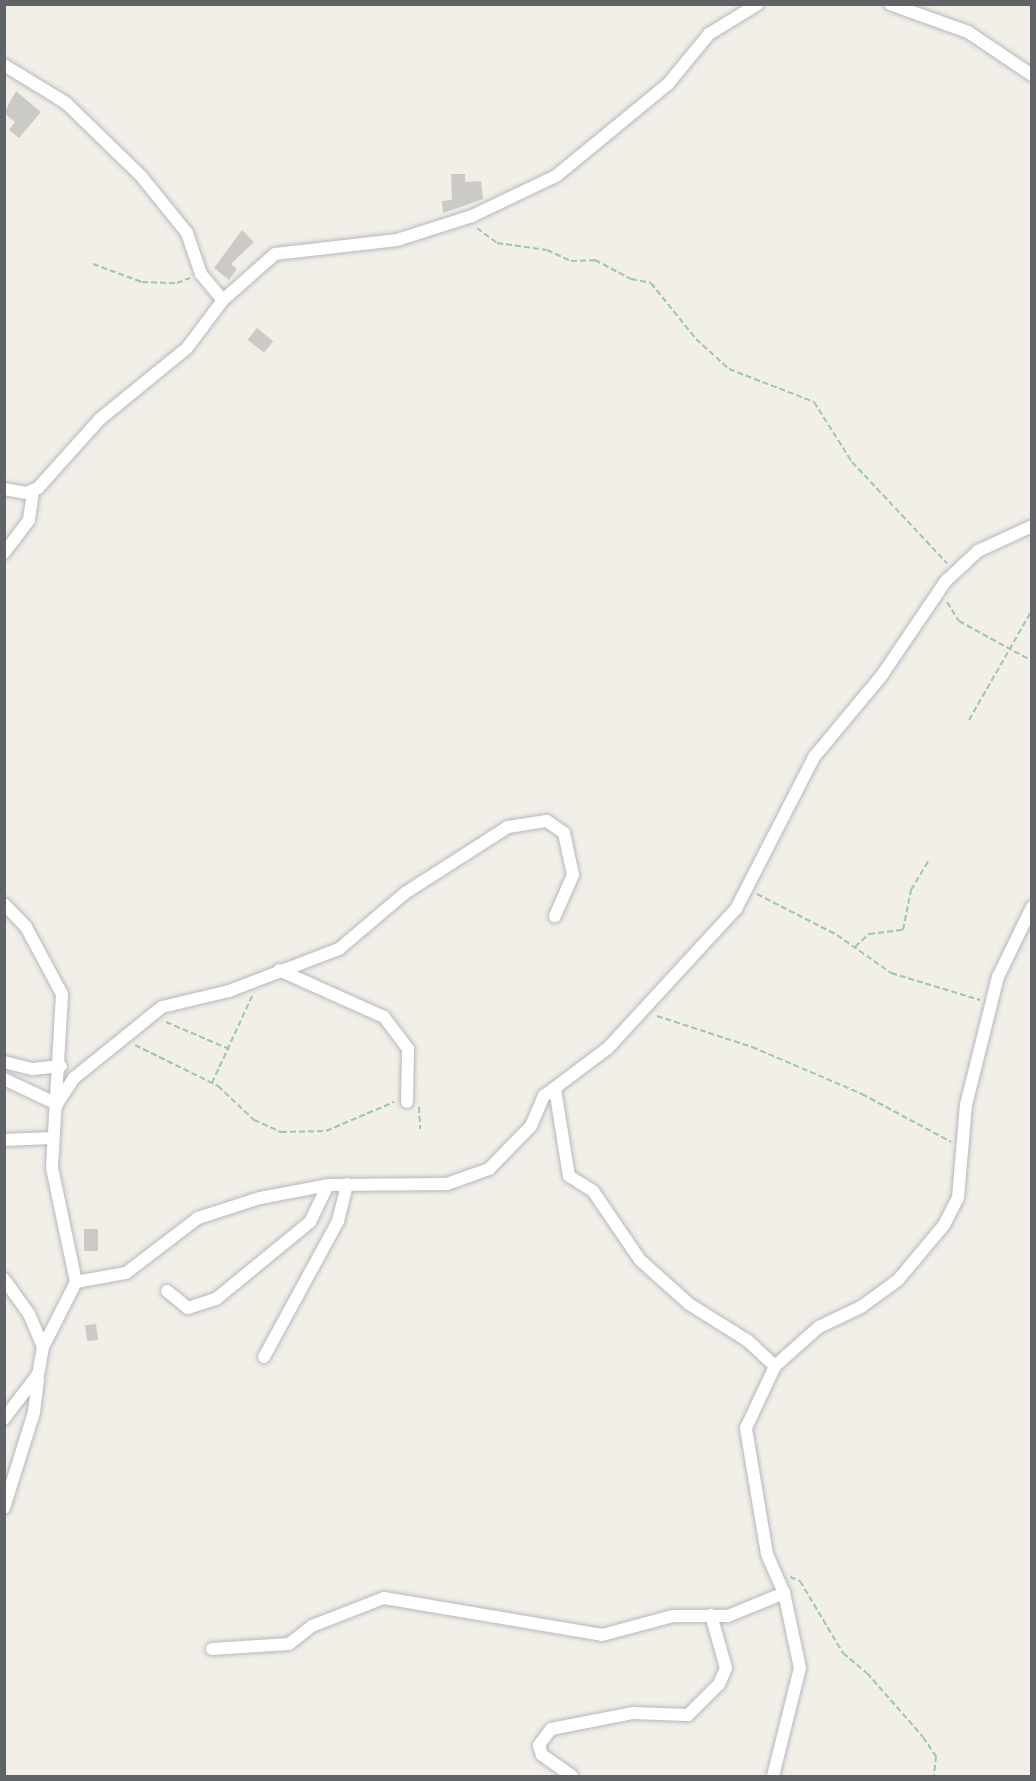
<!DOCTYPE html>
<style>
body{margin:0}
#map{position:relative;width:1036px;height:1781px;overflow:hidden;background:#f1efe8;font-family:"Sofia Sans Condensed",sans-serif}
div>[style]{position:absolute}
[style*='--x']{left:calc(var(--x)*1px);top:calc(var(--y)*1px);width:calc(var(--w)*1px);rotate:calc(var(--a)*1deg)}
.building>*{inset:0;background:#cccac5;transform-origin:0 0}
.path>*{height:2px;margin-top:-1px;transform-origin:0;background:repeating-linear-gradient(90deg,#9cc7a9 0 6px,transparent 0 9px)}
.roads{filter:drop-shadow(0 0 2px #b5b8bc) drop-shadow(0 0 2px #b5b8bc)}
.street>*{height:12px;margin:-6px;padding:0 6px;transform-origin:6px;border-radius:6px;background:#fff}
span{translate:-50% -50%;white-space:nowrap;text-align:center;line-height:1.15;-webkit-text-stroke:4.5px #fff;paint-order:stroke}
.frame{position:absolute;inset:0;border:6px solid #5f6368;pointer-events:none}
</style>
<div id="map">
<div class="building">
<i style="clip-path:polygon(16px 91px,41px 112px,19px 138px,9px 130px,15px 122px,4px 113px)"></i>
<i style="clip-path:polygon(451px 174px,465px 174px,465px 182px,481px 181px,483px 199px,443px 213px,442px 201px,452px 200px)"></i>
<i style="clip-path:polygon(242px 230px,254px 242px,231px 264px,237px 269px,229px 280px,214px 268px)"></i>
<i style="left:257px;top:328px;width:21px;height:15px;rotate:39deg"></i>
<i style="left:84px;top:1229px;width:14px;height:22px"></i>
<i style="left:96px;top:1324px;width:16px;height:11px;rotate:83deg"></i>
</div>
<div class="path">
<i style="--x:477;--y:228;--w:25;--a:37"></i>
<i style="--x:497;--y:243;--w:50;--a:8"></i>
<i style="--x:547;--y:250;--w:26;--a:25"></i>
<i style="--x:571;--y:261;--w:24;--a:-2"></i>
<i style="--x:595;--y:260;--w:41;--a:27.8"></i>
<i style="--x:631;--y:279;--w:20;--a:11"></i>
<i style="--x:651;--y:283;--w:72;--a:51.2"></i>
<i style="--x:696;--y:339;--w:45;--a:42.3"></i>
<i style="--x:729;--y:369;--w:91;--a:21.2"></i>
<i style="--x:814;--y:402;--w:71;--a:57.7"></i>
<i style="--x:852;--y:462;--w:139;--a:46.8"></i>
<i style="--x:93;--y:264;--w:52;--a:20.2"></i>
<i style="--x:142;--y:282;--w:35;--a:2"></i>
<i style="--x:177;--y:283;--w:14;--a:-21"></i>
<i style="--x:947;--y:602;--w:22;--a:58"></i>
<i style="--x:959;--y:621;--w:83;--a:28.7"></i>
<i style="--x:969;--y:720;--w:127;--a:-60.2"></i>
<i style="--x:757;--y:894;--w:90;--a:27.1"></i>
<i style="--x:837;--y:935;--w:66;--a:35.1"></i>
<i style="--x:891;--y:973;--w:93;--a:16.9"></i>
<i style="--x:855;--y:947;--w:19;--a:-43"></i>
<i style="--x:869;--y:934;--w:34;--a:-7"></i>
<i style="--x:903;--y:930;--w:41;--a:-78.7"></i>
<i style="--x:911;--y:890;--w:35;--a:-59"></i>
<i style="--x:657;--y:1016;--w:100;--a:18.1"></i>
<i style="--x:752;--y:1047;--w:120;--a:23.1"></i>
<i style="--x:862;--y:1094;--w:101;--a:28.3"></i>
<i style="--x:166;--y:1022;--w:69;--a:23.2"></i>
<i style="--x:135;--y:1045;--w:93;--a:26.3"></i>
<i style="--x:218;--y:1086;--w:50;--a:43.4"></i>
<i style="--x:254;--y:1120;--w:30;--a:24"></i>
<i style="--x:281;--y:1132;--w:45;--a:-1.3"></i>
<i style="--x:326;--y:1131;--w:74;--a:-23.1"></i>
<i style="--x:212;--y:1083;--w:96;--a:-65.3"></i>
<i style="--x:419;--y:1107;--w:22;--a:87"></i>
<i style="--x:790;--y:1577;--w:11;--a:22"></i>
<i style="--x:800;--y:1581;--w:84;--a:59.2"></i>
<i style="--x:843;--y:1653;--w:31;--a:40"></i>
<i style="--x:867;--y:1673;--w:85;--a:48.8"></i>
<i style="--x:923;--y:1737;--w:23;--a:56"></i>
<i style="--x:936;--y:1756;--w:20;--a:96"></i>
</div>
<div class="roads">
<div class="street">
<i style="--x:890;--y:4;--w:83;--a:19.7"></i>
<i style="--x:968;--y:32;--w:77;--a:33.9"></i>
<i style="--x:4;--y:65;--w:73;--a:31.5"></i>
<i style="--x:66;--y:103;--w:105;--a:44.2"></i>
<i style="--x:141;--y:176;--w:73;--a:51.1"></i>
<i style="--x:187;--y:233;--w:43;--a:71.1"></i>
<i style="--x:201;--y:274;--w:34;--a:50"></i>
<i style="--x:4;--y:489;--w:22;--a:10"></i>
<i style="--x:26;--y:493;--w:13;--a:-23"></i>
<i style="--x:38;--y:488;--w:93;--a:-48.1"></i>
<i style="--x:100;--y:419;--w:112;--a:-39.2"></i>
<i style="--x:187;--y:348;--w:60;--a:-53.1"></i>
<i style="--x:223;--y:300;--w:69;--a:-41.5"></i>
<i style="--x:275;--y:254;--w:123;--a:-6.5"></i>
<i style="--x:397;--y:240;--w:79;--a:-17.7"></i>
<i style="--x:472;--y:216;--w:93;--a:-25.5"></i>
<i style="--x:556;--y:176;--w:145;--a:-39.4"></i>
<i style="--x:668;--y:84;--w:65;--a:-50.6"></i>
<i style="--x:709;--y:34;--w:57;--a:-31.5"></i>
<i style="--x:4;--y:553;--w:41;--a:-52.9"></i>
<i style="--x:29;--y:520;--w:28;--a:-82"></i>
<i style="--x:4;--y:904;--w:32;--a:46"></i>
<i style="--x:26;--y:927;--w:76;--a:61.8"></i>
<i style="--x:62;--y:994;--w:174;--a:93.3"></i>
<i style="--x:52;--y:1168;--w:116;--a:78.1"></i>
<i style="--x:76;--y:1282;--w:73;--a:116.9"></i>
<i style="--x:43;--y:1347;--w:27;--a:100"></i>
<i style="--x:38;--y:1374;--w:56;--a:127.1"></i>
<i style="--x:279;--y:970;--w:115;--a:24.1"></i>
<i style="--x:384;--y:1017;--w:40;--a:53"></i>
<i style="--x:408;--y:1049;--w:53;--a:91.1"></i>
<i style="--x:4;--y:1062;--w:30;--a:14"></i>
<i style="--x:33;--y:1069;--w:28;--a:-6"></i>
<i style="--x:4;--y:1079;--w:59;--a:25.3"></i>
<i style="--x:57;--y:1104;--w:31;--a:-57"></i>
<i style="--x:74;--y:1078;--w:113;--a:-38.9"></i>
<i style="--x:162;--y:1007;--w:69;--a:-13.4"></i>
<i style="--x:229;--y:991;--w:118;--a:-20.9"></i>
<i style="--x:339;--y:949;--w:87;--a:-40.3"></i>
<i style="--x:405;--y:893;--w:122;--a:-32.7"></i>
<i style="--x:508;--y:827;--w:39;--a:-9"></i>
<i style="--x:547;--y:821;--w:21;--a:35"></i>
<i style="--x:564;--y:833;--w:43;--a:77.9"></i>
<i style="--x:573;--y:875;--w:45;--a:113.7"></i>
<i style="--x:555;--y:1089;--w:88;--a:80.9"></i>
<i style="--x:569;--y:1176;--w:28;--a:32"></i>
<i style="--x:593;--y:1191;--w:83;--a:55.7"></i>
<i style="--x:640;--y:1260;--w:66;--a:41.9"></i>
<i style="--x:689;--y:1304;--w:70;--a:32.1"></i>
<i style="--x:748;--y:1341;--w:37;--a:43"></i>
<i style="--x:4;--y:1140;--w:48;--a:-2.4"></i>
<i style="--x:4;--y:1279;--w:43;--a:54.5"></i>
<i style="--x:29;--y:1314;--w:36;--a:67"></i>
<i style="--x:76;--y:1282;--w:51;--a:-10.2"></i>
<i style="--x:126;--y:1273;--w:91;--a:-37.4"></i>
<i style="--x:198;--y:1218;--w:65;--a:-17.9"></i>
<i style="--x:260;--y:1198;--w:69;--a:-10.8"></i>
<i style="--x:328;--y:1185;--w:119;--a:-0.5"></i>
<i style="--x:447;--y:1184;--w:45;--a:-19.7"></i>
<i style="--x:489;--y:1169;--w:60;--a:-45.7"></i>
<i style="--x:531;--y:1126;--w:33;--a:-67"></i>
<i style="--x:544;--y:1096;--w:80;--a:-36.9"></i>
<i style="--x:608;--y:1048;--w:189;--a:-47.4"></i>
<i style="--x:736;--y:909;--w:171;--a:-62.8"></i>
<i style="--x:814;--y:757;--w:107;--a:-50.3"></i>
<i style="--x:882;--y:675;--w:114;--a:-55.8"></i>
<i style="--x:946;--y:581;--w:44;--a:-43.2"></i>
<i style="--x:978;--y:551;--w:60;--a:-24.8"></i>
<i style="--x:167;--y:1291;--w:27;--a:39"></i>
<i style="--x:188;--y:1308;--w:29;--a:-18"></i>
<i style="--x:216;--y:1299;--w:122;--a:-39.3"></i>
<i style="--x:310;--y:1222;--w:41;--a:-64.1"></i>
<i style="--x:264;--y:1357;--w:155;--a:-61.4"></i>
<i style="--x:338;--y:1221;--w:38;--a:-76"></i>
<i style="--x:4;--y:1508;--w:101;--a:-72.6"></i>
<i style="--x:34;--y:1412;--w:33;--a:-83"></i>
<i style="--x:212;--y:1649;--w:77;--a:-3.7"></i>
<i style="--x:289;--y:1644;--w:29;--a:-38"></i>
<i style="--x:312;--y:1626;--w:77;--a:-21.3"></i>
<i style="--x:384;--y:1598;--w:221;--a:9.6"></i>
<i style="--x:602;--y:1635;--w:73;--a:-15"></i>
<i style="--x:673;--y:1616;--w:55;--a:0"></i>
<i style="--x:728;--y:1616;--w:61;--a:-22.3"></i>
<i style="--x:572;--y:1776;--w:37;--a:-145"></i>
<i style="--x:542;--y:1755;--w:10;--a:-107"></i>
<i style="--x:539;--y:1745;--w:20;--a:-53"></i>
<i style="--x:551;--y:1729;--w:84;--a:-11"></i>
<i style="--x:633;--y:1713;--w:55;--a:2.1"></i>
<i style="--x:688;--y:1715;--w:44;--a:-45"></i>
<i style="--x:719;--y:1684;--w:17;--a:-66"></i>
<i style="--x:726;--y:1668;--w:55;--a:-105.8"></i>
<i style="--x:773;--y:1776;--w:111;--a:-76"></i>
<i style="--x:800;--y:1668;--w:77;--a:-102"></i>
<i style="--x:784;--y:1593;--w:43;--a:-113.6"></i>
<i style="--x:767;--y:1554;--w:128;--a:-99.5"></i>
<i style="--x:746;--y:1428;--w:68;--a:-64.9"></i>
<i style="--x:775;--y:1366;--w:59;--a:-41.6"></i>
<i style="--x:819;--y:1327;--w:47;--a:-25.5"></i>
<i style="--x:861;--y:1307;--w:46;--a:-36.1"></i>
<i style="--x:898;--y:1280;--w:72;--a:-50.1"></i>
<i style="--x:944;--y:1225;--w:30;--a:-63"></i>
<i style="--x:958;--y:1198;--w:93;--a:-85.1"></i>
<i style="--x:966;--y:1105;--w:132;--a:-76"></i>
<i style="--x:998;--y:977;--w:78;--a:-64.1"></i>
</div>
</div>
<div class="frame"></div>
</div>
